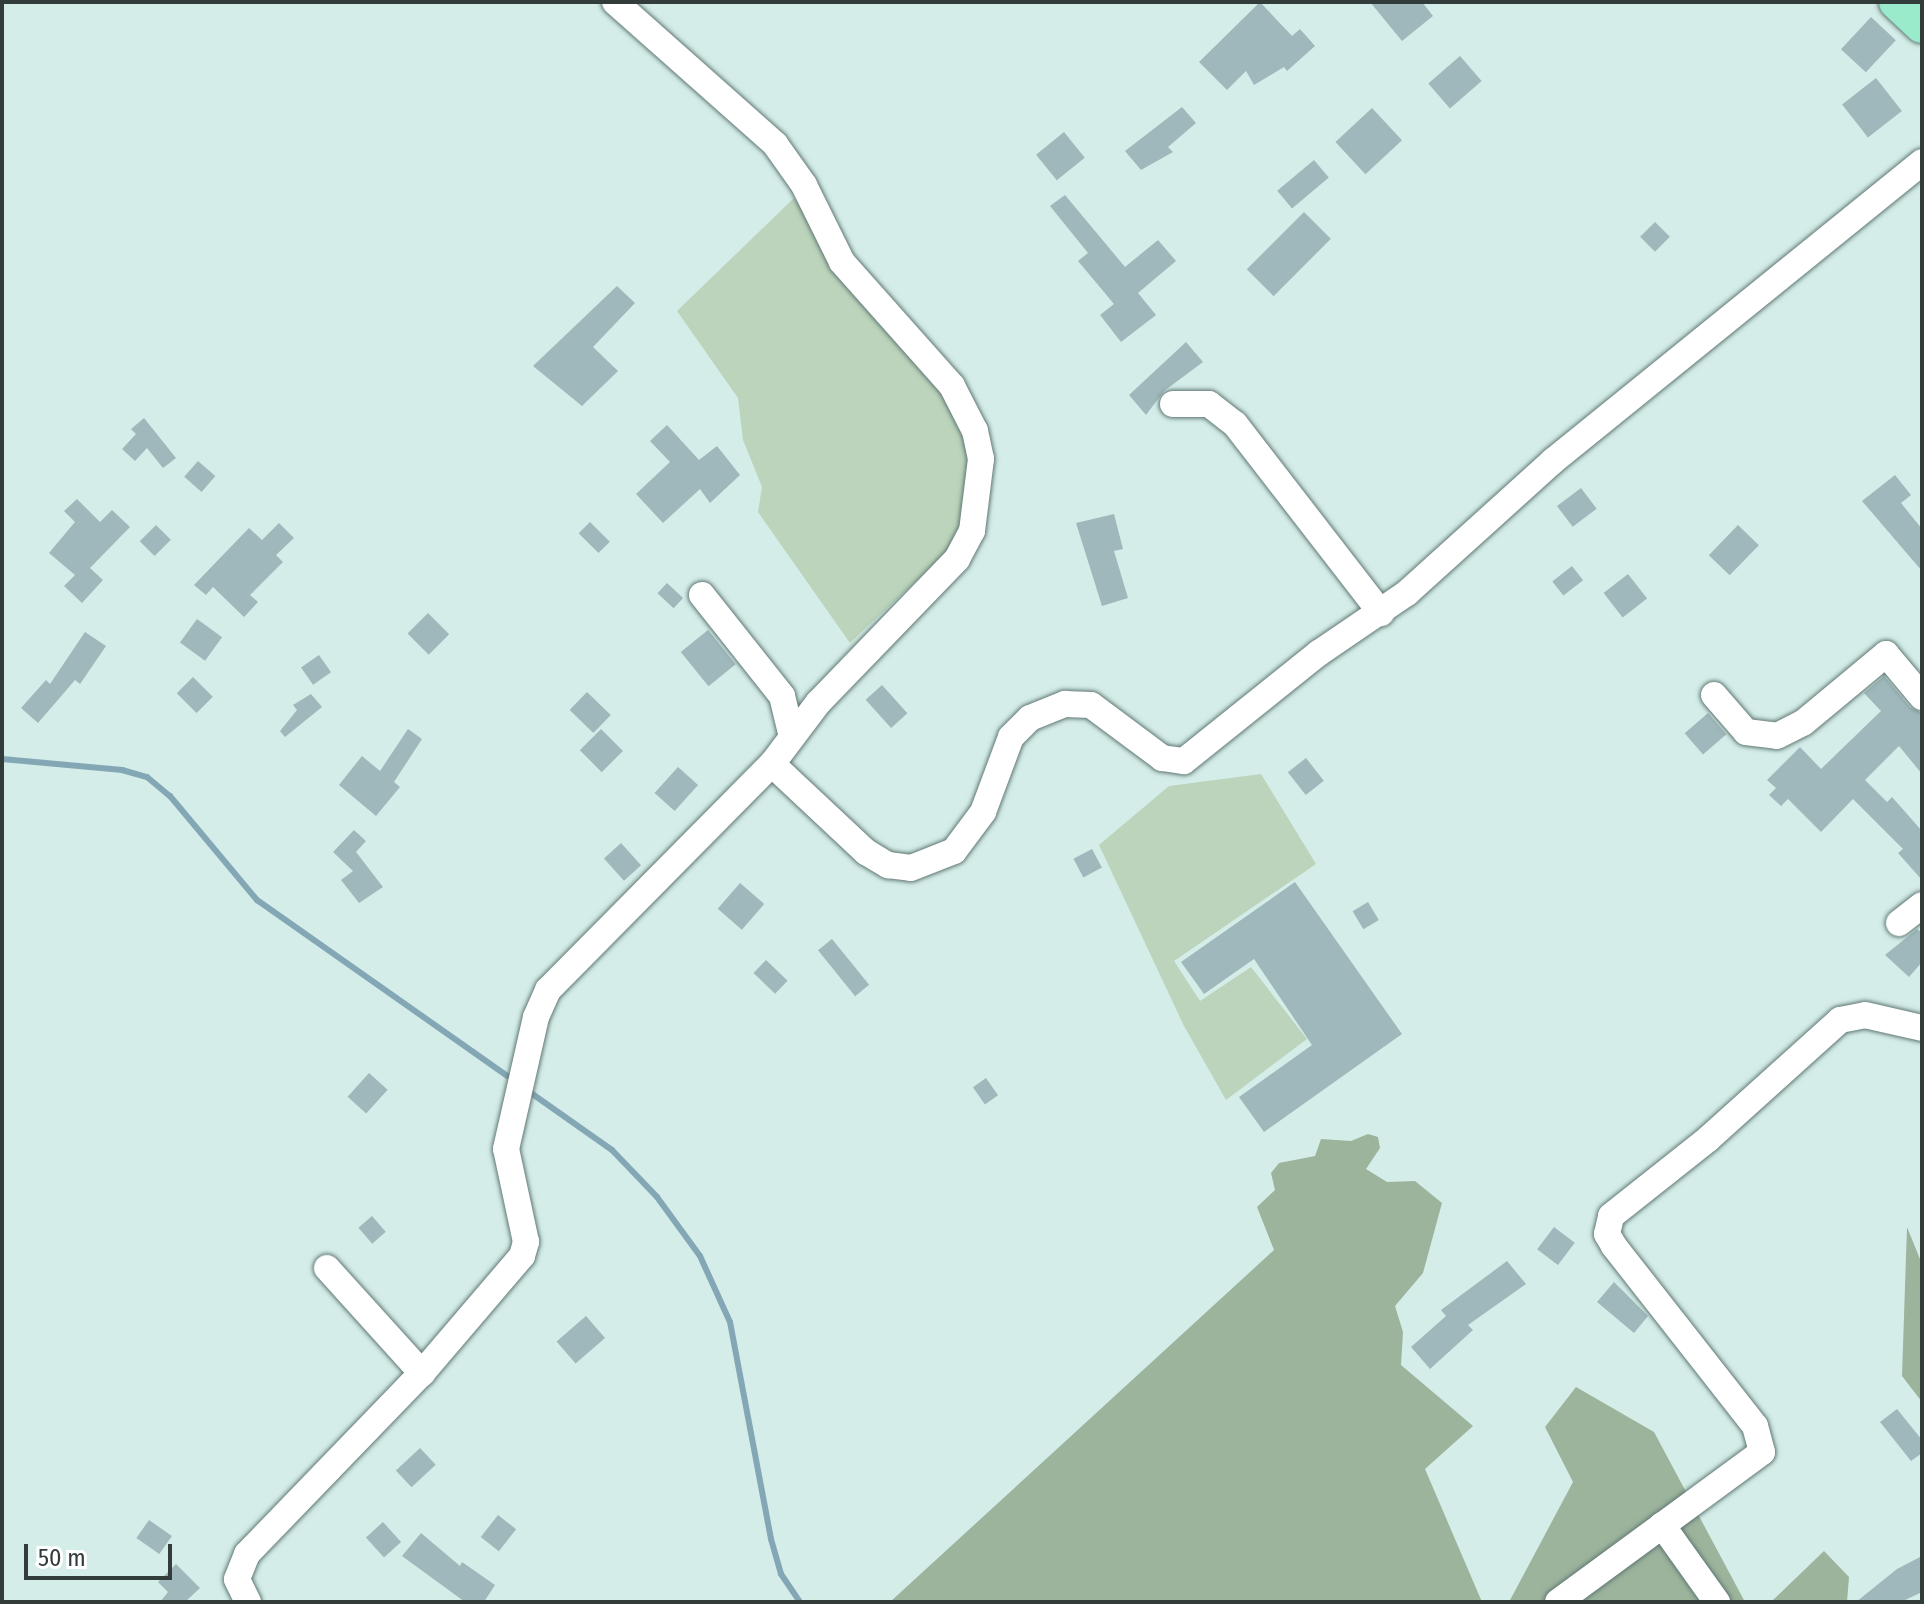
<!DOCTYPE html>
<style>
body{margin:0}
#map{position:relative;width:1924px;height:1604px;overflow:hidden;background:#d4ede9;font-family:"Fira Sans Condensed",sans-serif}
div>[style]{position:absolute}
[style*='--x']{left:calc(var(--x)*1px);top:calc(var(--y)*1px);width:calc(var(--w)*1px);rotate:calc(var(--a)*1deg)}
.green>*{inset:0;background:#bbd4bb}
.forest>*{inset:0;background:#9cb49c}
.stream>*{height:6px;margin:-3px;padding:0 3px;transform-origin:3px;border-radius:3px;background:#84a7b5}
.building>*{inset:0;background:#9fb8bb;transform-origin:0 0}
.roads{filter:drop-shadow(0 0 2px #617874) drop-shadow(0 0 2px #617874)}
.minor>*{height:26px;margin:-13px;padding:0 13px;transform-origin:13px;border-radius:13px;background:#fff}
.major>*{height:34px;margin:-17px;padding:0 17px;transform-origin:17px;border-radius:17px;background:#9aeacc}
span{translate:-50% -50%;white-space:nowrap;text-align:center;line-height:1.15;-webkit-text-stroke:8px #fff;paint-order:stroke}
.frame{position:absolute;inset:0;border:4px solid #323c3a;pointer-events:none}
.scale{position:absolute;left:24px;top:1544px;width:148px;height:36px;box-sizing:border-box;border:4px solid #323c3a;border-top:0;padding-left:10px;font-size:24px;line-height:28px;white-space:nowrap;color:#323c3a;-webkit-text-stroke:6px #fff;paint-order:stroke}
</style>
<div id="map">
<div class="green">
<i style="clip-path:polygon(794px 198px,942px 376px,970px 454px,970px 497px,956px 543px,850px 643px,758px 512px,762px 487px,743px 440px,738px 398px,677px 311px)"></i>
<i style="clip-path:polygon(1261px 774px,1316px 864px,1174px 961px,1200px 1001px,1251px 967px,1307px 1039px,1226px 1100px,1184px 1026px,1099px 845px,1169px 786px)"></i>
</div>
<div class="forest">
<i style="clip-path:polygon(1368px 1134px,1378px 1137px,1380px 1148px,1366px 1169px,1387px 1182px,1415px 1181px,1442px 1203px,1423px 1273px,1395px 1306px,1403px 1332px,1401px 1365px,1473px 1426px,1425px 1469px,1482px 1602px,890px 1602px,1274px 1250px,1257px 1207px,1275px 1190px,1271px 1173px,1279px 1163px,1315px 1156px,1321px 1139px,1351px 1141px)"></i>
<i style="clip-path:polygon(1907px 1227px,1922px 1264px,1922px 1402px,1902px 1376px)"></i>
<i style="clip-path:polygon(1576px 1387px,1654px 1432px,1745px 1602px,1509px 1602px,1573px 1482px,1545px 1427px)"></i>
<i style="clip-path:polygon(1824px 1551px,1849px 1577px,1847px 1602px,1771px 1602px)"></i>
</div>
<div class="stream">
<i style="--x:2;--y:759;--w:121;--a:5.2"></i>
<i style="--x:122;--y:770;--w:26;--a:16"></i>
<i style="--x:147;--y:777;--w:30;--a:40"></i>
<i style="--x:170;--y:796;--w:136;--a:50.1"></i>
<i style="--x:257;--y:900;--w:306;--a:35.1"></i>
<i style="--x:531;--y:1093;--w:99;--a:35.1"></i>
<i style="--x:612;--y:1150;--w:65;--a:46.2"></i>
<i style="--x:657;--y:1197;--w:73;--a:53.9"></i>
<i style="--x:700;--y:1256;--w:72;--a:65.6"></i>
<i style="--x:730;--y:1322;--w:221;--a:79.3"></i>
<i style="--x:771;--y:1539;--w:36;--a:74"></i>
<i style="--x:781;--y:1574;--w:34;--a:56"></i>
</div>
<div class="building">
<i style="clip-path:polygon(1260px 2px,1292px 36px,1300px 29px,1315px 46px,1287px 71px,1284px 67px,1254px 85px,1246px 71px,1227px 90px,1199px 62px)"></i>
<i style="clip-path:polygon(1370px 2px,1422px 2px,1433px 16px,1402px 41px)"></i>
<i style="left:1871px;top:17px;width:34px;height:44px;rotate:43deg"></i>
<i style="left:1460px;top:56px;width:33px;height:42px;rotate:49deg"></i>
<i style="left:1876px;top:78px;width:42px;height:43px;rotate:52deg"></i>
<i style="clip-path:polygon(1182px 107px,1196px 123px,1168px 147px,1173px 152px,1141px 170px,1125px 151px)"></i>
<i style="left:1372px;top:108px;width:44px;height:50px;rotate:47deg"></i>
<i style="left:1064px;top:132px;width:33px;height:36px;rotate:51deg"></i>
<i style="left:1314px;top:160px;width:23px;height:48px;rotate:50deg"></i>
<i style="clip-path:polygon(1065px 195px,1125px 267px,1158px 240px,1176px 261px,1138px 293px,1156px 315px,1121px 342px,1100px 315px,1114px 304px,1078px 261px,1088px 253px,1050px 206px)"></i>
<i style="left:1304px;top:212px;width:38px;height:81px;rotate:45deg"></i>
<i style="left:1655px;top:222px;width:21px;height:21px;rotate:45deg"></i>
<i style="clip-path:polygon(617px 286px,635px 303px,593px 347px,618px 371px,582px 406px,533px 366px)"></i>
<i style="clip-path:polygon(1186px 342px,1203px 362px,1164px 391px,1146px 415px,1129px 395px)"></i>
<i style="clip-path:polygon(144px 418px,176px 458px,163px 468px,147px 448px,135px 461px,122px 449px,136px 434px,131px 429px)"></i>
<i style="clip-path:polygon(667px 425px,699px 460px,717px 446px,740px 475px,710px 503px,700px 489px,663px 523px,636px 494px,670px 462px,650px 441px)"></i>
<i style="left:198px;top:461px;width:23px;height:21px;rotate:41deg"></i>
<i style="clip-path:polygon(1895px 475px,1911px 495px,1901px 503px,1922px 529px,1922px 571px,1862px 501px)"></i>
<i style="left:1581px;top:488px;width:26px;height:30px;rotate:53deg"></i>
<i style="clip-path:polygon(77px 499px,100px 522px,112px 510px,130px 527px,90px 568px,103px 580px,82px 603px,64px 586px,75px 575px,49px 553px,75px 522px,64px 511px)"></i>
<i style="clip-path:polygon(1114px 514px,1123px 549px,1114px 551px,1128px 598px,1102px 606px,1076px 523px)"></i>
<i style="left:590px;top:522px;width:28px;height:16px;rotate:45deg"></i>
<i style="clip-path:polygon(279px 523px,294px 538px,276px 555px,283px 562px,250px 595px,258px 602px,244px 617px,213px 587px,206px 595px,194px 585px,249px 528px,262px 540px)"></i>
<i style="left:156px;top:525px;width:21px;height:23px;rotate:45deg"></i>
<i style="left:1738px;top:525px;width:29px;height:42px;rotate:44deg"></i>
<i style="left:1572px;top:566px;width:18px;height:25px;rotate:52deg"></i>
<i style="left:1628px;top:574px;width:31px;height:31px;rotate:52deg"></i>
<i style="left:667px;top:583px;width:22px;height:14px;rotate:43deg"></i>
<i style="left:428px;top:613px;width:30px;height:29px;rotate:45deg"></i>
<i style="left:197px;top:619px;width:31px;height:29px;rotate:36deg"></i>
<i style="left:708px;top:630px;width:44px;height:35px;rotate:51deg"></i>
<i style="clip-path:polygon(85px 632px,106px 646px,80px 684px,75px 680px,38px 723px,21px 708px,46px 680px,50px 684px)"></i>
<i style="left:319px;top:655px;width:21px;height:22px;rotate:55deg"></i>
<i style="clip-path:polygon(1884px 676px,1910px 707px,1922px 713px,1922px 774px,1899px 746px,1865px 780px,1887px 802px,1892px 797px,1922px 831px,1922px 880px,1898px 853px,1903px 849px,1853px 799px,1821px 832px,1788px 799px,1781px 806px,1769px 795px,1776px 788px,1767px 780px,1800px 747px,1821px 769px,1881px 711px,1864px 693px)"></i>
<i style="left:193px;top:677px;width:28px;height:23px;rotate:45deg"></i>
<i style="left:882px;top:685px;width:38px;height:22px;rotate:48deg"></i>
<i style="left:587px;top:692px;width:33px;height:25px;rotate:44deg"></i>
<i style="clip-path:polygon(311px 694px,322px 707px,285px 737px,280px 731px,297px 710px,293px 705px)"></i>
<i style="left:1708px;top:713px;width:28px;height:31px;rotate:49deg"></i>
<i style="clip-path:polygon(408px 729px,422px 739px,394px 782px,400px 787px,376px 816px,339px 785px,362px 756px,380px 771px)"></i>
<i style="left:601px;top:729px;width:31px;height:30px;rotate:45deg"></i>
<i style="left:1306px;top:758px;width:29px;height:23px;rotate:52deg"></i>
<i style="left:678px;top:767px;width:27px;height:35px;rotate:42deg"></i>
<i style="clip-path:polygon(354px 830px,366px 841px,356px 852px,383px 887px,359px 903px,341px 880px,353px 871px,333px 852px)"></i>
<i style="left:621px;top:843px;width:30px;height:23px;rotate:48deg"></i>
<i style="left:1092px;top:849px;width:21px;height:21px;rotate:62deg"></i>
<i style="clip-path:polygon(1295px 882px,1402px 1034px,1264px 1132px,1239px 1097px,1312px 1045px,1254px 959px,1204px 994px,1181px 962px)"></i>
<i style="left:740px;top:883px;width:32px;height:34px;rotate:41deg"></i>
<i style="left:1368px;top:902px;width:21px;height:18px;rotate:59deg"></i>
<i style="clip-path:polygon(1917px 929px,1922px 933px,1922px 962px,1909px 977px,1885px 955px)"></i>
<i style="left:832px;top:939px;width:59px;height:18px;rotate:51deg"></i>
<i style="left:766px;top:960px;width:30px;height:18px;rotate:44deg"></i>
<i style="left:369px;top:1073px;width:25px;height:32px;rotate:42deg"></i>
<i style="left:986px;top:1078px;width:21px;height:16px;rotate:55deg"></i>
<i style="left:372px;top:1216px;width:21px;height:18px;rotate:49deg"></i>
<i style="left:1554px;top:1227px;width:26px;height:28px;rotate:37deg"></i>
<i style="clip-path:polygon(1507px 1261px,1526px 1284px,1468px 1325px,1473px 1330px,1430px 1369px,1411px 1347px,1446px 1316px,1441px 1310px)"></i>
<i style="clip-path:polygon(1614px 1282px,1648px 1316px,1634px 1333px,1597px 1302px)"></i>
<i style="left:586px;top:1316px;width:29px;height:39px;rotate:49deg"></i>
<i style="clip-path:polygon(1897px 1409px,1922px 1440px,1922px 1453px,1911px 1461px,1880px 1422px)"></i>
<i style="left:420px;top:1448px;width:23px;height:33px;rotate:47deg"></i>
<i style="left:498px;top:1515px;width:23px;height:28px;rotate:38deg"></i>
<i style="left:149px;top:1520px;width:28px;height:22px;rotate:35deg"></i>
<i style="left:383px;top:1522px;width:27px;height:23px;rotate:48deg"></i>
<i style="clip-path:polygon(421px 1533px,460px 1566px,462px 1562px,495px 1585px,484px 1602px,465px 1602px,402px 1556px)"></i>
<i style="clip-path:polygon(1922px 1556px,1922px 1592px,1901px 1602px,1856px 1602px,1897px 1569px)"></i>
<i style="clip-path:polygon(176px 1564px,200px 1588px,185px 1602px,160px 1602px,168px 1592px,158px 1582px)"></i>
</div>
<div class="roads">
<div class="minor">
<i style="--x:1173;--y:404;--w:36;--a:0"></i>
<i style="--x:1209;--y:404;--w:33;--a:38"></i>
<i style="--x:1235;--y:424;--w:239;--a:52.3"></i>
<i style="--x:702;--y:595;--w:129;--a:51.6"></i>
<i style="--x:782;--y:696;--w:42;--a:76.3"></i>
<i style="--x:1714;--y:695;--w:49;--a:49.1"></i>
<i style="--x:1746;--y:732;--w:31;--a:7"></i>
<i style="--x:1777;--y:736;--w:29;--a:-27"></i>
<i style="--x:1803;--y:723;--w:108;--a:-39.7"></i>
<i style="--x:1886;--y:654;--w:56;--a:50.1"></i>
<i style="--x:772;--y:764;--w:129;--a:43.1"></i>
<i style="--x:866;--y:852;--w:26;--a:31"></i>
<i style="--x:888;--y:865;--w:23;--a:7"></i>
<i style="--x:911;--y:868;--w:46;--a:-21.6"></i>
<i style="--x:954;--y:851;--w:49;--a:-53.4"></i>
<i style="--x:983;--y:812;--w:80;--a:-69.5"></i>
<i style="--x:1011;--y:737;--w:27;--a:-45"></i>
<i style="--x:1030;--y:718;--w:38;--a:-22"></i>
<i style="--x:1065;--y:704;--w:26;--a:2"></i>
<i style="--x:1091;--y:705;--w:89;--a:36.7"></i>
<i style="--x:1162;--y:758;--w:22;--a:8"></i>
<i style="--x:1184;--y:761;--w:173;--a:-38.7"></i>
<i style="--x:1319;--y:653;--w:107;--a:-34.3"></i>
<i style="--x:1407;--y:593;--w:197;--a:-42.1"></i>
<i style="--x:1553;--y:461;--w:475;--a:-39"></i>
<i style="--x:1899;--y:923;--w:29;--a:-38"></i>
<i style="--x:327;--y:1268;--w:142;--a:47.9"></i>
<i style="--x:1662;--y:1525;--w:95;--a:54.5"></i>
<i style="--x:248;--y:1602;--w:25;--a:-116"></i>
<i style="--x:237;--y:1579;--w:27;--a:-68"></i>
<i style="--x:247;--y:1554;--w:252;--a:-46"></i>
<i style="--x:422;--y:1373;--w:154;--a:-49.5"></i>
<i style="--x:522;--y:1256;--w:15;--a:-74"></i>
<i style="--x:526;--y:1242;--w:95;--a:-102.1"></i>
<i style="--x:506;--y:1149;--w:135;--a:-77.2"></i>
<i style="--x:536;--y:1017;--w:30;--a:-66"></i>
<i style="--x:548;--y:990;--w:318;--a:-45.3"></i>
<i style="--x:772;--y:764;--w:76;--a:-53"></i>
<i style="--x:818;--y:703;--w:200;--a:-46"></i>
<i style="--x:957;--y:559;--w:32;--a:-62"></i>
<i style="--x:972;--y:531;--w:73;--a:-82.9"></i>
<i style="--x:981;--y:459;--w:29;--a:-102"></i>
<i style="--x:975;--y:431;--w:51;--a:-117.1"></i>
<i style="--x:952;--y:386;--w:166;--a:-131.6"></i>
<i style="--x:842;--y:262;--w:86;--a:-116.3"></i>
<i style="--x:804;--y:185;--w:50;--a:-125.3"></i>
<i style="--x:775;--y:144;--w:214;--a:-138.4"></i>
<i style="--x:1558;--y:1602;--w:253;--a:-36.3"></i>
<i style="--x:1762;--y:1452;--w:27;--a:-105"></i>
<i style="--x:1755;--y:1426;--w:229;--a:-128.1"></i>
<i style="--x:1614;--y:1246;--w:14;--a:-120"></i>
<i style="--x:1607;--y:1234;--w:18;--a:-77"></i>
<i style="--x:1611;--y:1216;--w:124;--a:-38.4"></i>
<i style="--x:1708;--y:1139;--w:178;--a:-42"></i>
<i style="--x:1840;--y:1020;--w:25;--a:-11"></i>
<i style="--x:1865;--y:1015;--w:58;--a:12.8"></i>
</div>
<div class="major">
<i style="--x:1896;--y:2;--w:35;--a:43"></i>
</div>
</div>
<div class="frame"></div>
<div class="scale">50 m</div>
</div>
